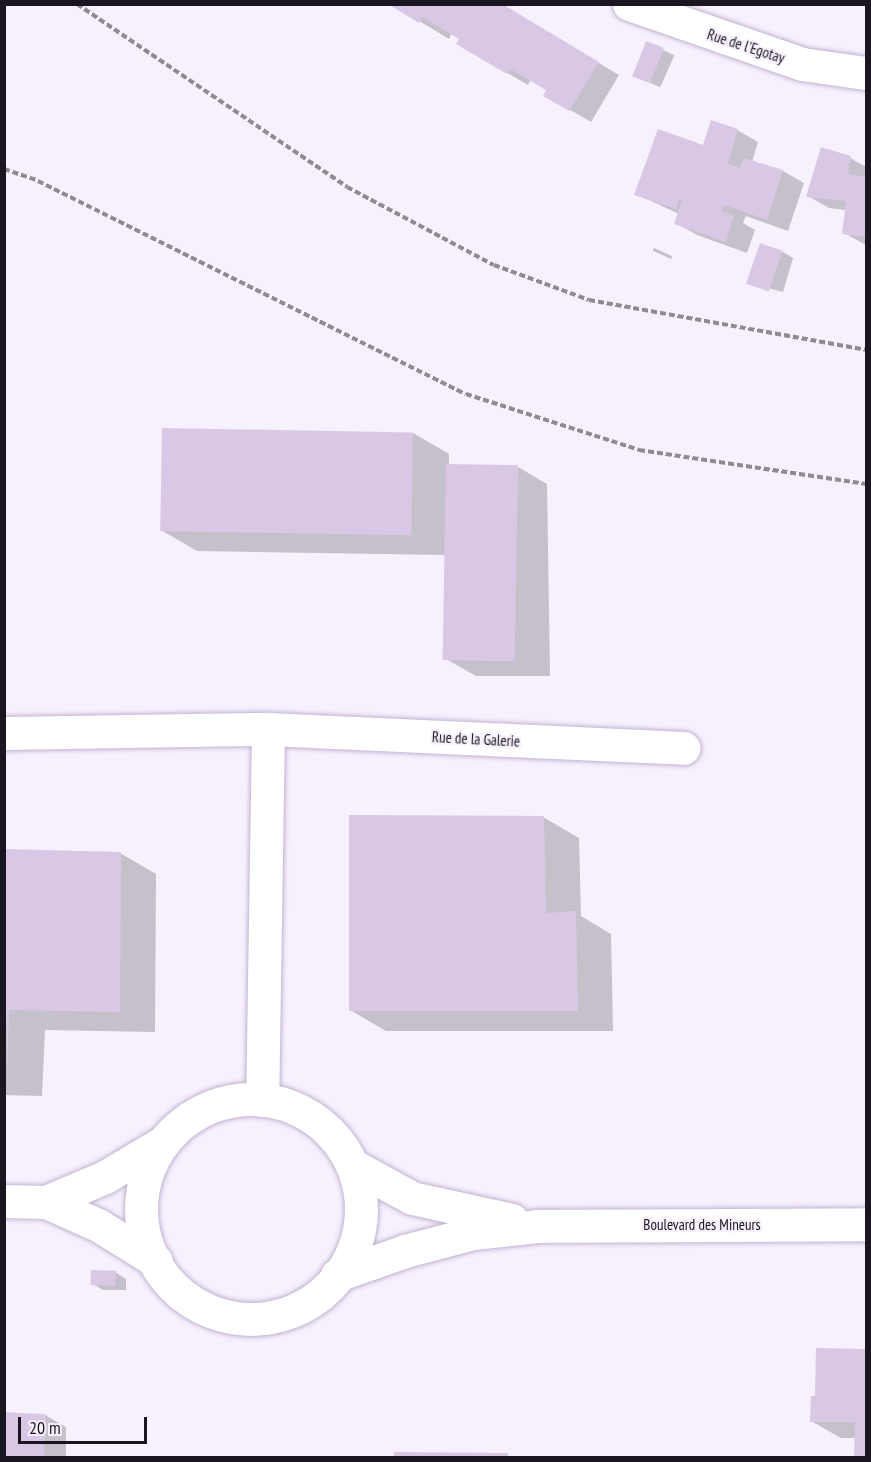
<!DOCTYPE html>
<style>
body{margin:0}
#map{position:relative;width:871px;height:1462px;overflow:hidden;background:#f7f0fd;font-family:"PT Sans Narrow",sans-serif}
div>[style]{position:absolute}
[style*='--x']{left:calc(var(--x)*1px);top:calc(var(--y)*1px);width:calc(var(--w)*1px);rotate:calc(var(--a)*1deg)}
.shadow>*{inset:0;background:#0003;transform-origin:0 0}
.building>*{inset:0;background:#d8c8e6;transform-origin:0 0}
.path>*{height:4px;margin-top:-2px;transform-origin:0;background:repeating-linear-gradient(90deg,#908a95 0 6px,transparent 0 9px)}
.roads{filter:drop-shadow(0 0 2px #c2b2d0) drop-shadow(0 0 2px #c2b2d0)}
.street>*{height:33px;margin:-16.5px;padding:0 16.5px;transform-origin:16.5px;border-radius:16.5px;background:#fff}
.secondary>*{height:33px;margin:-16.5px;padding:0 16.5px;transform-origin:16.5px;border-radius:16.5px;background:#fff}
.secondary>.ring{margin:-16.5px;padding:0;box-sizing:content-box;background:none;border:33px solid #fff;border-radius:50%}
span{translate:-50% -50%;white-space:nowrap;text-align:center;line-height:1.15;-webkit-text-stroke:4.5px #f7f0fd;paint-order:stroke}
.street-label{font-size:15px;color:#1b151f}
.frame{position:absolute;inset:0;border:6px solid #1b151f;pointer-events:none}
.scale{position:absolute;left:18px;top:1417px;width:129px;height:27px;box-sizing:border-box;border:3px solid #1b151f;border-top:0;padding-left:8px;font-size:18px;line-height:21px;white-space:nowrap;color:#1b151f;-webkit-text-stroke:4px #f7f0fd;paint-order:stroke}
</style>
<div id="map">
<div class="shadow">
<i style="clip-path:polygon(391px 4px,499px 4px,619px 75px,591px 122px,545px 95px,548px 90px,531px 79px,528px 85px,458px 44px,461px 39px,452px 33px,449px 39px)"></i>
<i style="left:647px;top:43px;width:30px;height:35px;rotate:24deg"></i>
<i style="clip-path:polygon(737px 130px,758px 142px,752px 162px,783px 171px,804px 183px,788px 231px,746px 216px,743px 223px,755px 230px,747px 253px,697px 235px,676px 223px,679px 214px,636px 194px,704px 146px)"></i>
<i style="clip-path:polygon(850px 158px,866px 167px,866px 245px,844px 233px,846px 210px,829px 208px,808px 196px)"></i>
<i style="left:654px;top:248px;width:20px;height:3px;rotate:24deg"></i>
<i style="clip-path:polygon(783px 252px,793px 258px,783px 292px,749px 283px)"></i>
<i style="clip-path:polygon(413px 433px,449px 454px,449px 466px,518px 467px,547px 484px,550px 676px,476px 676px,446px 659px,447px 555px,197px 551px,161px 530px)"></i>
<i style="clip-path:polygon(543px 817px,579px 838px,581px 916px,611px 934px,613px 1031px,386px 1031px,350px 1010px)"></i>
<i style="clip-path:polygon(4px 850px,120px 853px,156px 874px,155px 1032px,45px 1030px,42px 1096px,4px 1095px)"></i>
<i style="clip-path:polygon(115px 1272px,126px 1279px,126px 1290px,103px 1290px,93px 1284px)"></i>
<i style="clip-path:polygon(818px 1349px,866px 1351px,866px 1458px,856px 1458px,856px 1438px,841px 1438px,811px 1421px,817px 1398px)"></i>
<i style="clip-path:polygon(45px 1415px,66px 1427px,66px 1458px,4px 1458px)"></i>
</div>
<div class="building">
<i style="clip-path:polygon(388px 4px,502px 4px,599px 62px,569px 111px,543px 96px,546px 90px,510px 69px,507px 74px,456px 44px,459px 39px,422px 17px,419px 23px)"></i>
<i style="left:646px;top:41px;width:19px;height:38px;rotate:21deg"></i>
<i style="clip-path:polygon(711px 120px,738px 129px,728px 163px,740px 168px,744px 158px,783px 170px,767px 220px,725px 205px,722px 211px,734px 216px,726px 242px,674px 224px,682px 200px,679px 199px,676px 209px,634px 195px,658px 129px,703px 145px)"></i>
<i style="clip-path:polygon(821px 147px,851px 156px,848px 174px,866px 177px,866px 237px,842px 234px,846px 201px,806px 197px)"></i>
<i style="left:760px;top:243px;width:24px;height:43px;rotate:19deg"></i>
<i style="left:162px;top:428px;width:251px;height:103px;rotate:1deg"></i>
<i style="left:446px;top:464px;width:72px;height:196px;rotate:1deg"></i>
<i style="clip-path:polygon(349px 815px,544px 816px,546px 913px,576px 911px,578px 1011px,349px 1011px)"></i>
<i style="clip-path:polygon(4px 849px,121px 852px,120px 1012px,9px 1010px,7px 1076px)"></i>
<i style="left:91px;top:1270px;width:25px;height:15px;rotate:2deg"></i>
<i style="clip-path:polygon(816px 1348px,866px 1349px,866px 1458px,854px 1458px,855px 1422px,810px 1422px,811px 1396px,815px 1396px)"></i>
<i style="left:4px;top:1412px;width:42px;height:46px;rotate:3deg"></i>
<i style="clip-path:polygon(394px 1452px,508px 1453px,508px 1458px,394px 1458px)"></i>
</div>
<div class="path">
<i style="--x:77;--y:4;--w:326;--a:34.1"></i>
<i style="--x:347;--y:187;--w:166;--a:28"></i>
<i style="--x:494;--y:265;--w:101;--a:20.2"></i>
<i style="--x:589;--y:300;--w:281;--a:10.2"></i>
<i style="--x:4;--y:169;--w:36;--a:19"></i>
<i style="--x:38;--y:181;--w:478;--a:26.5"></i>
<i style="--x:466;--y:394;--w:182;--a:17.9"></i>
<i style="--x:639;--y:450;--w:230;--a:8.5"></i>
</div>
<div class="roads">
<div class="street">
<i style="--x:629;--y:4;--w:183;--a:19.1"></i>
<i style="--x:802;--y:64;--w:65;--a:8"></i>
<i style="--x:268;--y:729;--w:416;--a:2.6"></i>
<i style="--x:4;--y:733;--w:264;--a:-0.9"></i>
<i style="--x:268;--y:729;--w:371;--a:90.9"></i>
</div>
<div class="secondary">
<i class="ring" style="left:141px;top:1099px;width:187px;height:187px"></i>
<i style="--x:352;--y:1165;--w:68;--a:28.8"></i>
<i style="--x:412;--y:1198;--w:102;--a:12.4"></i>
<i style="--x:4;--y:1201;--w:42;--a:1.4"></i>
<i style="--x:46;--y:1202;--w:57;--a:23.9"></i>
<i style="--x:98;--y:1225;--w:68;--a:31.8"></i>
<i style="--x:46;--y:1202;--w:64;--a:-23"></i>
<i style="--x:105;--y:1177;--w:66;--a:-30.8"></i>
<i style="--x:337;--y:1275;--w:72;--a:-19.4"></i>
<i style="--x:405;--y:1251;--w:70;--a:-14.8"></i>
<i style="--x:473;--y:1233;--w:65;--a:-6.1"></i>
<i style="--x:538;--y:1226;--w:328;--a:-0.3"></i>
</div>
</div>
<div class="street-label">
<span style="left:746px;top:46px;rotate:18deg">Rue de l'Egotay</span>
<span style="left:476px;top:739px;rotate:3deg">Rue de la Galerie</span>
<span style="left:702px;top:1225px">Boulevard des Mineurs</span>
</div>
<div class="frame"></div>
<div class="scale">20 m</div>
</div>
